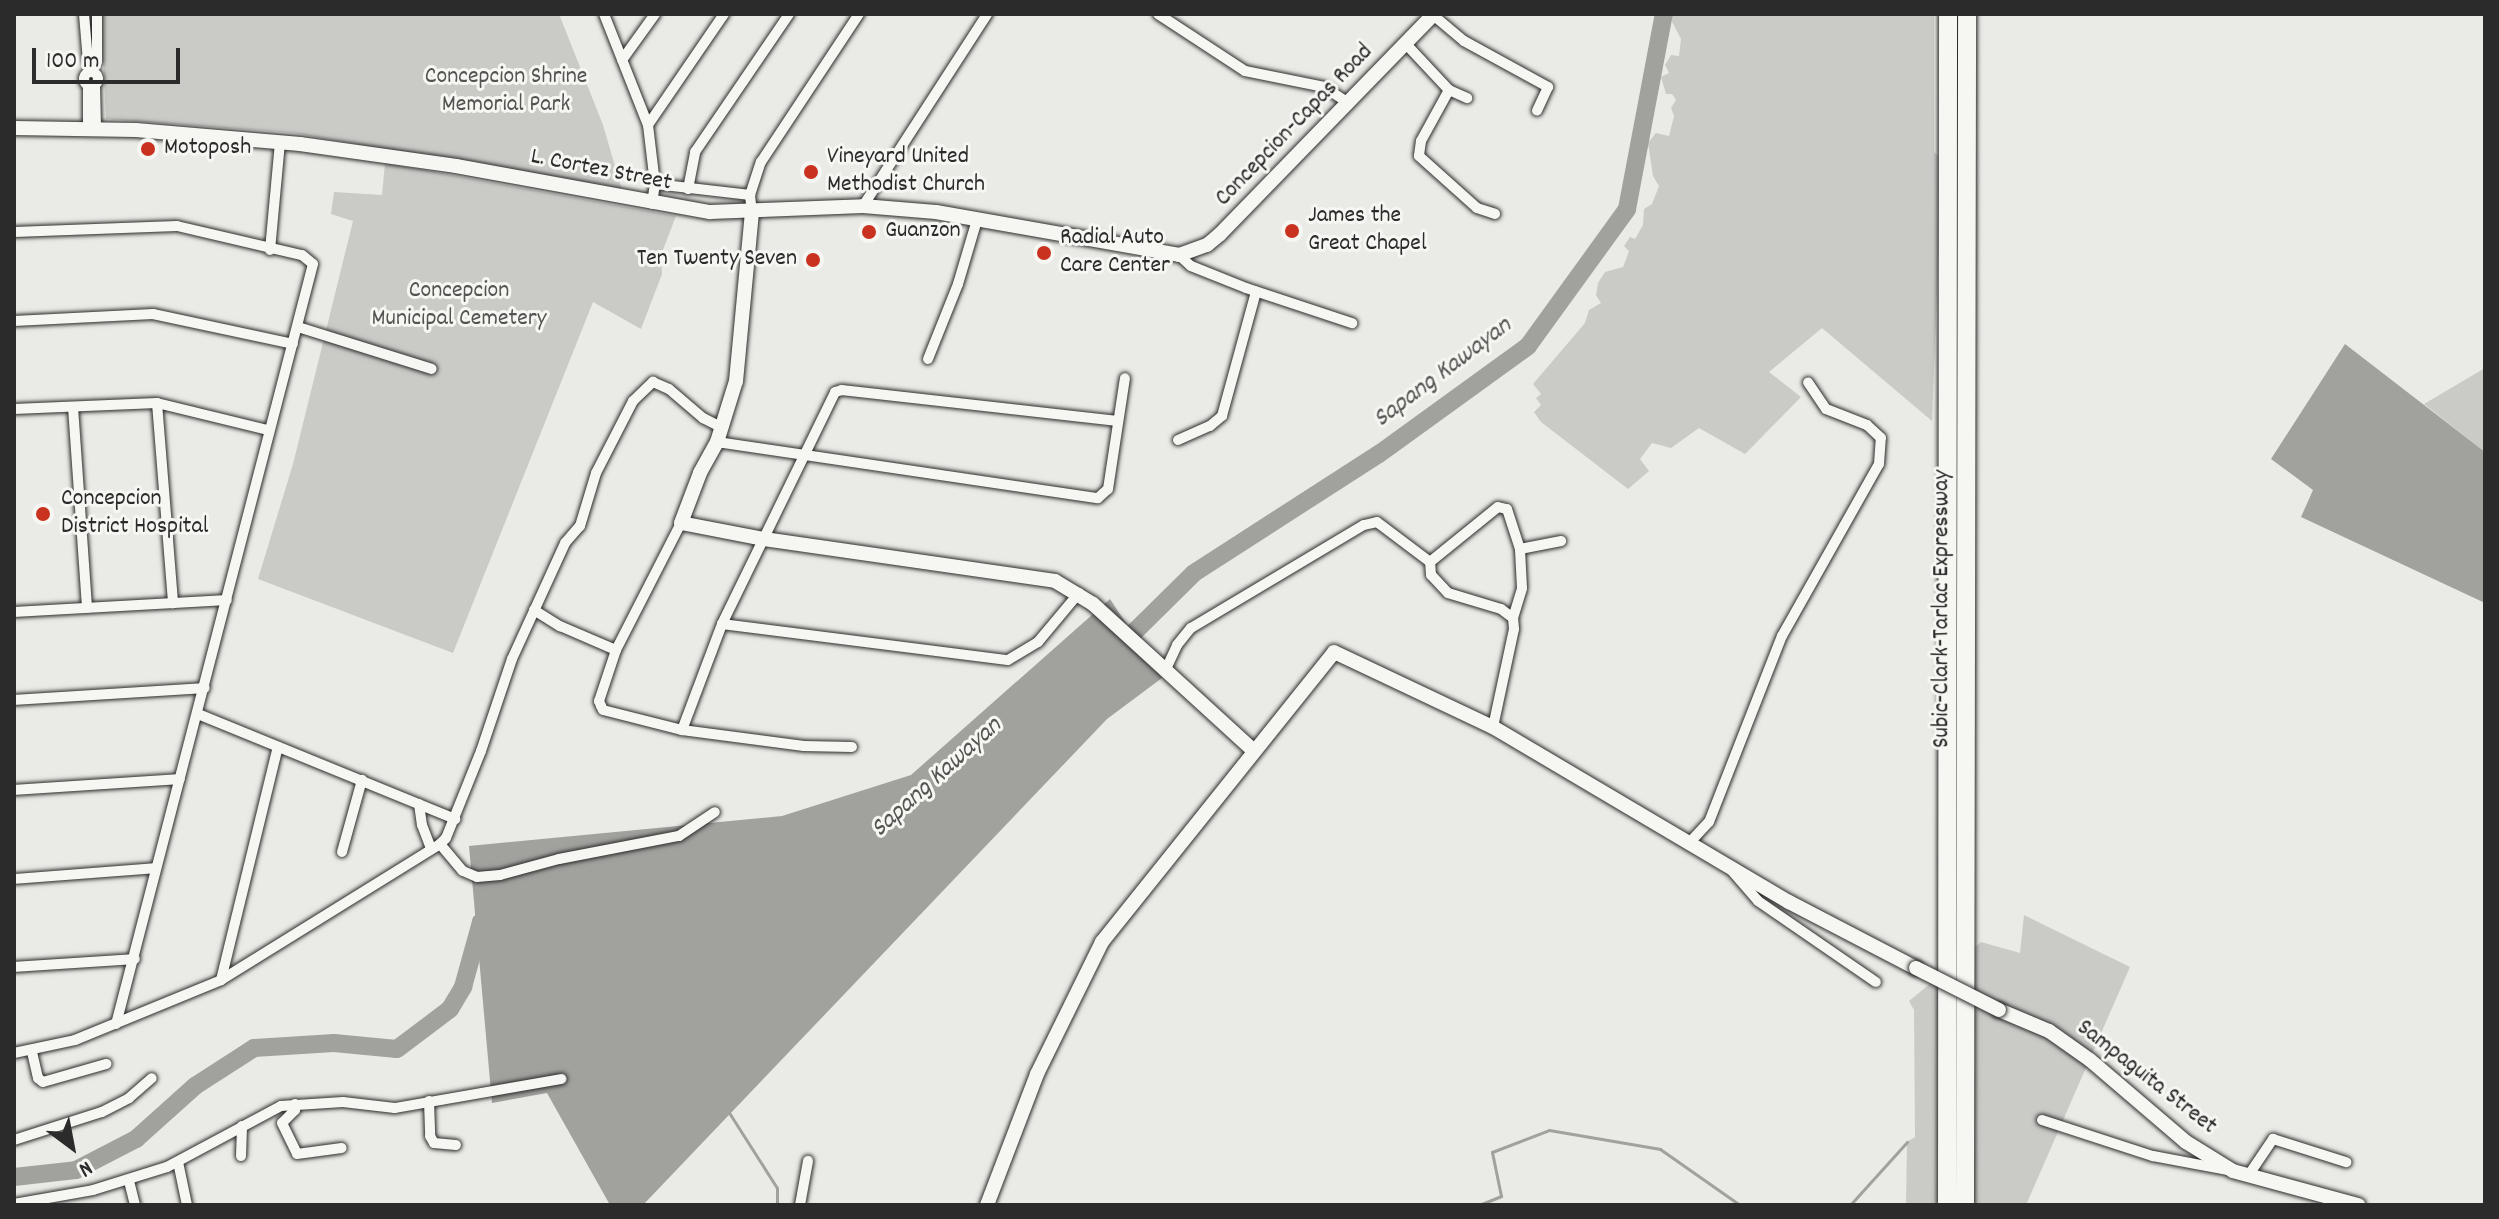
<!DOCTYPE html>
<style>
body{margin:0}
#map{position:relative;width:2499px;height:1219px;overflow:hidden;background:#eaeae6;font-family:Dekko,sans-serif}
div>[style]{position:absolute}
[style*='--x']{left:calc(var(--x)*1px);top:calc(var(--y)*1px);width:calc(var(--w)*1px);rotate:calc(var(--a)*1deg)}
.green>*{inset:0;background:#cacac7}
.water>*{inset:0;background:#a1a19e}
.stream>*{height:3px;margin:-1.5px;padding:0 1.5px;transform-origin:1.5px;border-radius:1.5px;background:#a1a19e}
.river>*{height:18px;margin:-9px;padding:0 9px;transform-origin:9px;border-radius:9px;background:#a1a19e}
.roads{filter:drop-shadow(0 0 2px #2b2b2b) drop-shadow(0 0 2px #2b2b2b)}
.street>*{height:10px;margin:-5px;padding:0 5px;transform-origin:5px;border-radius:5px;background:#f6f6f2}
.street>.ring{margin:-5px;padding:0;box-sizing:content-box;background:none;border:10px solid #f6f6f2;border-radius:50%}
.secondary>*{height:14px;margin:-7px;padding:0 7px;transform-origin:7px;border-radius:7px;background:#f6f6f2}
.highway>*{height:18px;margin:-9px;padding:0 9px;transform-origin:9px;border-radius:9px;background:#f6f6f2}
.bridges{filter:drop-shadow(0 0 2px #2b2b2b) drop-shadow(0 0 2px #2b2b2b)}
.secondary-bridge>*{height:14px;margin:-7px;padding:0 7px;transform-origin:7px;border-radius:7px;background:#f6f6f2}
.dots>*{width:22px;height:22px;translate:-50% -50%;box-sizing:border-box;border:4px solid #f6f6f2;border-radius:50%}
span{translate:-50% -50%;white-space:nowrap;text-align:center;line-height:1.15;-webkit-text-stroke:6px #f6f6f2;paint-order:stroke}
.park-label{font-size:24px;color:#535352}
.street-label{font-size:24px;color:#2b2b2b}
.poi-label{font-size:24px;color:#2b2b2b}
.left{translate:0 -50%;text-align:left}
.right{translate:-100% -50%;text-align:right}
.water-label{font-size:26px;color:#545453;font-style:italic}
.frame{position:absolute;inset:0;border:16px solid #2b2b2b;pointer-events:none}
.north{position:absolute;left:32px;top:1107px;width:80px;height:80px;-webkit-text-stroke:6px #f6f6f2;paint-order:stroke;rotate:148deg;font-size:22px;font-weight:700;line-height:32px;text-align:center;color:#2b2b2b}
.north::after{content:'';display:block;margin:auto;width:28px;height:36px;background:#2b2b2b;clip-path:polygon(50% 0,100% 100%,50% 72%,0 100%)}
.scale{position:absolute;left:32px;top:48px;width:148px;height:36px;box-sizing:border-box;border:4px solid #2b2b2b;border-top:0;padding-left:10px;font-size:24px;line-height:28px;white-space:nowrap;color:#2b2b2b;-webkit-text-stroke:6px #f6f6f2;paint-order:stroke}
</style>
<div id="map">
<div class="green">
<i style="clip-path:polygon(101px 14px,559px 14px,603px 125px,622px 190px,293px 133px,106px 119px)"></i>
<i style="clip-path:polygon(1668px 14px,1934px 14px,1934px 152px,1942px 160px,1932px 421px,1822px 328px,1769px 372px,1801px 397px,1745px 454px,1699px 428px,1671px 448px,1652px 443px,1640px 459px,1649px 471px,1628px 489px,1541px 422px,1534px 412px,1541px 405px,1536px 398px,1541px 394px,1533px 384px,1585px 323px,1589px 310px,1601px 303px,1596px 295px,1598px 283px,1605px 272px,1623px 267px,1629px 251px,1624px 246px,1630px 237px,1635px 239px,1643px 225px,1644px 209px,1652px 204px,1659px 186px,1653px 176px,1648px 143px,1656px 133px,1669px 136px,1674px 116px,1671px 108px,1676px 100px,1672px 94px,1666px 94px,1661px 77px,1669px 73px,1665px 65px,1671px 55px,1679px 56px,1681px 39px)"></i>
<i style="clip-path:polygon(385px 163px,676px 216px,661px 255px,662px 274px,641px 329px,593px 302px,453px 653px,258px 579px,293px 464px,353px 221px,331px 214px,334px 192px,382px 195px)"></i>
<i style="clip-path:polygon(2485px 368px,2485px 452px,2424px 404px)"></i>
<i style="clip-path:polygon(2024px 915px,2130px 967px,2026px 1205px,1906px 1205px,1907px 1142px,1915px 1137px,1914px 1010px,1909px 1001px,1981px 942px,2020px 953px)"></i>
</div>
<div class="water">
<i style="clip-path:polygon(2345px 344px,2485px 452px,2485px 603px,2301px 517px,2313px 490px,2271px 459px)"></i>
<i style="clip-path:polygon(1110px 599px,1162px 678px,1107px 719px,643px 1205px,610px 1205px,547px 1093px,492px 1103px,469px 846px,782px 816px,911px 775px)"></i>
</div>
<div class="stream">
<i style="--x:728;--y:1111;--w:91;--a:57.5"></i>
<i style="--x:777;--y:1188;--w:17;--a:90"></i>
<i style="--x:1479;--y:1205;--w:24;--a:-22"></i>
<i style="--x:1501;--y:1196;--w:45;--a:-101.6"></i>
<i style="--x:1492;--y:1152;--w:61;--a:-21.1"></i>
<i style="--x:1549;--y:1130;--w:113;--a:9.7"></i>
<i style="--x:1660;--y:1149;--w:98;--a:35"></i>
<i style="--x:1850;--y:1205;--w:85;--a:-47.9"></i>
</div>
<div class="river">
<i style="--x:1119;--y:647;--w:105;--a:-44.6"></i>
<i style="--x:1194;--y:573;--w:220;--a:-32.8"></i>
<i style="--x:1379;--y:454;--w:184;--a:-35.9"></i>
<i style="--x:1528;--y:346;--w:169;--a:-54.1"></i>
<i style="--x:1627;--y:209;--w:198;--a:-79.3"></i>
<i style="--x:14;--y:1177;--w:62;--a:-6.4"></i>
<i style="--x:76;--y:1170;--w:68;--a:-27.3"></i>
<i style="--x:136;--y:1139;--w:79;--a:-41.9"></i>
<i style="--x:195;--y:1086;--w:70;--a:-32.8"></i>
<i style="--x:254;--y:1048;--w:80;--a:-3.6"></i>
<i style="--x:334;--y:1043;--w:63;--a:5.4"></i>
<i style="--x:397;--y:1049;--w:66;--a:-37"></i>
<i style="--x:450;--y:1009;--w:26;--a:-59"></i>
<i style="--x:463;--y:987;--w:67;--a:-74.5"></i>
<i style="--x:481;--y:922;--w:6;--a:-31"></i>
</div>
<div class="roads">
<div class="street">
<i style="--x:84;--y:14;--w:48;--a:85.2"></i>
<i style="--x:604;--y:14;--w:119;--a:68.4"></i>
<i style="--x:648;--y:125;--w:59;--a:83.2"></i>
<i style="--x:655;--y:184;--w:20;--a:99"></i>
<i style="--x:1158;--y:14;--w:104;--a:33.2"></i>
<i style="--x:1245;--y:71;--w:81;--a:11.4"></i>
<i style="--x:1324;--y:87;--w:30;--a:33"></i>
<i style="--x:1433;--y:15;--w:40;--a:40"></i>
<i style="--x:1464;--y:41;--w:96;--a:28.7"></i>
<i style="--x:1548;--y:87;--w:26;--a:115"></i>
<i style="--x:1405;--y:43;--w:64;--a:46.9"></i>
<i style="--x:1449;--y:90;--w:58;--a:118.8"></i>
<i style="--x:1421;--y:141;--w:15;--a:98"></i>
<i style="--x:1419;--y:156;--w:78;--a:41.9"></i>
<i style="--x:1477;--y:208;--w:19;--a:18"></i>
<i style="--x:622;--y:60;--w:57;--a:-54.3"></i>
<i style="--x:97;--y:62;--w:48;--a:-90"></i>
<i class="ring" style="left:84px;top:72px;width:4px;height:4px"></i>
<i style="--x:95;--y:86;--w:42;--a:88.6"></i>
<i style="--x:1449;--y:90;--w:20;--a:24"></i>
<i style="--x:648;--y:125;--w:135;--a:-55.6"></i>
<i style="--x:88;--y:128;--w:42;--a:-90"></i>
<i style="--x:655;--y:184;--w:96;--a:6.6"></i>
<i style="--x:688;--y:189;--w:38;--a:-79"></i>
<i style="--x:695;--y:152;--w:167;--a:-55.7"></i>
<i style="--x:863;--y:206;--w:229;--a:-57.1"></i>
<i style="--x:752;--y:212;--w:17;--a:-97"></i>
<i style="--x:750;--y:195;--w:35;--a:-72"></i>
<i style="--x:761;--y:162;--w:178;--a:-56.5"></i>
<i style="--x:14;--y:232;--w:163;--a:-2.1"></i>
<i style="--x:177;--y:226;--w:128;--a:13.1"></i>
<i style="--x:302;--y:255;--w:14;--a:39"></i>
<i style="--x:313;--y:264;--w:785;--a:104.53"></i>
<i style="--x:270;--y:250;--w:108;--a:-84.7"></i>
<i style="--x:1179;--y:255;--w:16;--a:43"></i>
<i style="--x:1191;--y:266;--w:59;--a:21.8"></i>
<i style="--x:1246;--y:288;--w:112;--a:18.3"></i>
<i style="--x:14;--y:321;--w:139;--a:-2.9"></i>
<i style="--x:153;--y:314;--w:143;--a:12.1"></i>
<i style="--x:298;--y:327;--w:140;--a:17.4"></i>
<i style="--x:928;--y:359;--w:81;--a:-68.2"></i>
<i style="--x:958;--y:284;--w:67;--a:-73.5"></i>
<i style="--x:157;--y:403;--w:201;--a:85.4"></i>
<i style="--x:73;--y:407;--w:201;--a:86"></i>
<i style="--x:14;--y:409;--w:143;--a:-2.4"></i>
<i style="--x:157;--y:403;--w:114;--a:13.7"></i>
<i style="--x:1178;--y:440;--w:35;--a:-24"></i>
<i style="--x:1210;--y:426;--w:16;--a:-40"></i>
<i style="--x:1222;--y:416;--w:129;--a:-74.7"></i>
<i style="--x:717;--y:442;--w:385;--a:8.4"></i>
<i style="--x:1098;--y:498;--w:13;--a:-42"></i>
<i style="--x:1108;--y:489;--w:112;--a:-81.3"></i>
<i style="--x:681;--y:523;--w:143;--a:117.1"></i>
<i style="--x:616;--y:650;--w:54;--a:108.4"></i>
<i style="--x:599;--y:701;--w:5;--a:68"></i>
<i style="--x:601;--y:706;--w:4;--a:63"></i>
<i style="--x:603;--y:710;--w:81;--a:14.2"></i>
<i style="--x:682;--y:730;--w:123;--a:7.5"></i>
<i style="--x:804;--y:746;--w:48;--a:1.2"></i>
<i style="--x:534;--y:610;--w:31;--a:32"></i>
<i style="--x:560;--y:626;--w:61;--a:23.2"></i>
<i style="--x:14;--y:612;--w:213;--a:-3.2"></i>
<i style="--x:1513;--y:618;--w:31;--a:-73"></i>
<i style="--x:1522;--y:588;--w:39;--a:-93"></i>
<i style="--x:722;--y:624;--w:288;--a:7.2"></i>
<i style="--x:1008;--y:660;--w:35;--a:-31"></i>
<i style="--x:1038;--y:642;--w:64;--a:-50.1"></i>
<i style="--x:1166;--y:669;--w:26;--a:-65"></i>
<i style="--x:1177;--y:645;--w:22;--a:-51"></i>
<i style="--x:1191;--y:628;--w:201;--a:-30.8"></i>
<i style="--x:1364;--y:525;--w:13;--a:-13"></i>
<i style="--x:1377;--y:522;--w:66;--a:37"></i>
<i style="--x:14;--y:700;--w:191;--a:-3.6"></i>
<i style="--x:198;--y:714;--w:278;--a:22.2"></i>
<i style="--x:1493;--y:727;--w:100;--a:-77.9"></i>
<i style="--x:1514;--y:629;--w:11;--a:-95"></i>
<i style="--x:1513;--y:618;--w:15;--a:-143"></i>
<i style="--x:1501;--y:609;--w:55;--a:-163.2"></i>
<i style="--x:1448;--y:593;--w:25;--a:-133"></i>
<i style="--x:1431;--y:575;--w:13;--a:-94"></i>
<i style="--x:1430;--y:562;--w:87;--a:-39"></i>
<i style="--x:1498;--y:507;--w:9;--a:13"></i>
<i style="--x:1507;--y:509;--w:42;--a:72"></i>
<i style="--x:1520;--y:549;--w:42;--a:-11"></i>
<i style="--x:682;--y:730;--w:113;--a:-69.3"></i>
<i style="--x:722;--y:624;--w:258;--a:-64"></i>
<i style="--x:835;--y:392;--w:7;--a:-16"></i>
<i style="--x:842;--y:390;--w:277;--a:6.4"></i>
<i style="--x:14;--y:790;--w:166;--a:-3.8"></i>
<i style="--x:419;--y:804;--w:21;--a:82"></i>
<i style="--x:422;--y:825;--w:26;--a:69"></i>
<i style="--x:1691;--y:841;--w:26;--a:-47"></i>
<i style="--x:1709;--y:822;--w:200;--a:-68.6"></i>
<i style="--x:1782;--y:636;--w:197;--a:-60.6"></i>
<i style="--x:1879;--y:464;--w:26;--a:-86"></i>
<i style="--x:1881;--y:438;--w:19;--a:-137"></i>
<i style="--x:1867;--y:425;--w:44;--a:-158.7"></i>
<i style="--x:1826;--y:409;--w:32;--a:-124"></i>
<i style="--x:440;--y:844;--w:35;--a:50"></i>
<i style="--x:463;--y:871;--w:15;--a:23"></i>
<i style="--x:477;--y:877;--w:23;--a:-5"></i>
<i style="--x:500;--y:875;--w:61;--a:-15.2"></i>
<i style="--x:559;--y:859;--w:122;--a:-10.9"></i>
<i style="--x:679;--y:836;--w:43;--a:-33.7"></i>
<i style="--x:342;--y:852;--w:75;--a:-74.5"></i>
<i style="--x:1733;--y:872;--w:38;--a:49"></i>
<i style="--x:1758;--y:901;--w:143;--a:34.5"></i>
<i style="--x:14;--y:879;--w:142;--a:-4.4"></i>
<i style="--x:14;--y:967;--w:121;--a:-3.8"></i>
<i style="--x:221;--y:980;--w:240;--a:-76.3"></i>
<i style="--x:32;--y:1052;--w:27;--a:77"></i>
<i style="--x:38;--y:1078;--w:6;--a:39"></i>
<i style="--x:43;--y:1082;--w:66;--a:-15.9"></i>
<i style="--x:14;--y:1053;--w:62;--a:-12"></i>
<i style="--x:75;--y:1040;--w:158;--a:-22.3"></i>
<i style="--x:221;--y:980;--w:258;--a:-31.8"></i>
<i style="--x:440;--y:844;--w:8;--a:-45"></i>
<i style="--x:446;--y:838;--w:94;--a:-68.1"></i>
<i style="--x:481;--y:751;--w:97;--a:-71.4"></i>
<i style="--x:512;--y:659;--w:128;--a:-65.4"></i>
<i style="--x:565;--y:543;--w:23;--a:-49"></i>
<i style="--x:580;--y:526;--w:55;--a:-73.2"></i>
<i style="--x:596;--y:473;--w:81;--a:-62.8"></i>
<i style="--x:633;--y:401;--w:28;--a:-44"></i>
<i style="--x:653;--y:382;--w:17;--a:24"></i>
<i style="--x:669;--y:389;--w:45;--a:40.5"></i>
<i style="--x:703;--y:418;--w:20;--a:27"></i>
<i style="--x:429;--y:1101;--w:35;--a:88"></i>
<i style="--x:430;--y:1136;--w:8;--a:60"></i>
<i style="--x:434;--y:1143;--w:22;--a:5"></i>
<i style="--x:295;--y:1104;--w:6;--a:90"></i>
<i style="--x:295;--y:1110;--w:18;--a:135"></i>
<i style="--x:282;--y:1123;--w:34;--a:64"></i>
<i style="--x:297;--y:1154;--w:45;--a:-7.6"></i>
<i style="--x:2042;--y:1120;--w:117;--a:18"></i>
<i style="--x:2153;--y:1156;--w:75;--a:10.7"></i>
<i style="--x:14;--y:1140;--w:92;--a:-17.7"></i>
<i style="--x:102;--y:1112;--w:30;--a:-27"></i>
<i style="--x:129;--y:1098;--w:30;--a:-41"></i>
<i style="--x:241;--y:1156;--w:30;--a:-88"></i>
<i style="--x:178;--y:1162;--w:44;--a:78.2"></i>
<i style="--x:2248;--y:1176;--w:45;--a:-56"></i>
<i style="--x:2273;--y:1139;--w:77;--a:17.5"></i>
<i style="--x:129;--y:1181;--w:25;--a:76"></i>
<i style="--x:14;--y:1204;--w:80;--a:-10"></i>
<i style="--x:93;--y:1190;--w:77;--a:-17.3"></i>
<i style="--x:167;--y:1167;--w:129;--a:-28.2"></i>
<i style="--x:281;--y:1106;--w:62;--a:-3.7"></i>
<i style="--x:343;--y:1102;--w:52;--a:6.6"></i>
<i style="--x:395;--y:1108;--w:169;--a:-9.9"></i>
<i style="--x:800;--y:1205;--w:45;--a:-79.7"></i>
</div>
<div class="secondary">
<i style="--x:14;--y:128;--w:122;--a:0.9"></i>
<i style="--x:136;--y:130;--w:165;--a:4.9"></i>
<i style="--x:300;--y:144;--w:158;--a:8"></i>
<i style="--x:456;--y:166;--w:258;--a:10.3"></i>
<i style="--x:710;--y:212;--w:153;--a:-2.2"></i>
<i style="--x:863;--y:206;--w:73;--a:4.7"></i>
<i style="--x:936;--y:212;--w:247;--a:10"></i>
<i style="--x:1179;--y:255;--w:30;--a:-20"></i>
<i style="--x:1207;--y:245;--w:17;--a:-40"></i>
<i style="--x:1220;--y:234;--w:307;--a:-45.8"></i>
<i style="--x:752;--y:212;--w:170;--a:95.4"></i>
<i style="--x:736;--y:381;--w:64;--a:107.3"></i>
<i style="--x:717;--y:442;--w:35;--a:119"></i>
<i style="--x:700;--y:473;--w:53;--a:110.8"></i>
<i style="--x:681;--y:523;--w:85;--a:10.9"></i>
<i style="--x:764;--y:539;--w:294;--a:8.2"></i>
<i style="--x:1055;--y:581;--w:44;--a:31.2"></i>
<i style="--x:1093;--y:604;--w:218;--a:42.4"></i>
<i style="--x:1999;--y:1010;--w:54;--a:22.8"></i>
<i style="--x:2049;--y:1031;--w:50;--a:35.3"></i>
<i style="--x:2090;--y:1060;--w:126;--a:40.5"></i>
<i style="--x:2186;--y:1142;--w:55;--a:31.7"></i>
<i style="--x:2233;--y:1171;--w:130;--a:15.2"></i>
<i style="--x:987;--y:1205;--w:140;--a:-69.1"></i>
<i style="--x:1037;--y:1074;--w:147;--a:-63.8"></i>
<i style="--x:1102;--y:942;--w:371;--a:-51.3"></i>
<i style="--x:1334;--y:652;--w:176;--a:25.3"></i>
<i style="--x:1493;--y:727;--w:344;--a:30.6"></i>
<i style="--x:1789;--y:902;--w:143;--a:27.5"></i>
</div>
<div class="highway">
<i style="--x:1947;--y:1205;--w:1191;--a:-89.95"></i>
<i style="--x:1965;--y:1205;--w:1191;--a:-89.9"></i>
</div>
</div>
<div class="bridges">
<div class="secondary-bridge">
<i style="--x:1916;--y:968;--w:93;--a:26.8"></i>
</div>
</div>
<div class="dots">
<i style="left:148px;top:149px;background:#c8321e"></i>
<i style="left:811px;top:172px;background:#c8321e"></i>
<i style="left:1292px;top:231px;background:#c8321e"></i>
<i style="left:869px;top:232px;background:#c8321e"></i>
<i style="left:1044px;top:253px;background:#c8321e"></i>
<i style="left:813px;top:260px;background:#c8321e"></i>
<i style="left:43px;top:514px;background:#c8321e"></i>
</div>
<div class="park-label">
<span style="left:506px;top:92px">Concepcion Shrine<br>Memorial Park</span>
<span style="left:459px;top:306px">Concepcion<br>Municipal Cemetery</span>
</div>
<div class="street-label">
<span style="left:1295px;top:126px;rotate:-46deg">Concepcion-Capas Road</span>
<span style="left:601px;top:171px;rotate:11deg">L. Cortez Street</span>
<span style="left:1943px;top:609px;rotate:-90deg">Subic-Clark-Tarlac Expressway</span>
<span style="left:2146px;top:1078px;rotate:38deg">Sampaguita Street</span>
</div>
<div class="poi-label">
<span class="left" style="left:164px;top:149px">Motoposh</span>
<span class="left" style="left:827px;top:172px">Vineyard United<br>Methodist Church</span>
<span class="left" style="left:1308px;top:231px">James the<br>Great Chapel</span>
<span class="left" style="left:885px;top:232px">Guanzon</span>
<span class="left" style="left:1060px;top:253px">Radial Auto<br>Care Center</span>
<span class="right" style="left:797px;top:260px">Ten Twenty Seven</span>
<span class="left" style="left:61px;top:514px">Concepcion<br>District Hospital</span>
</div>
<div class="water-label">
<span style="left:1443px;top:373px;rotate:-37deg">Sapang Kawayan</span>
<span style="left:937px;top:778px;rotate:-42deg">Sapang Kawayan</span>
</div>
<div class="frame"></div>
<div class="north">N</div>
<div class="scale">100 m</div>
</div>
